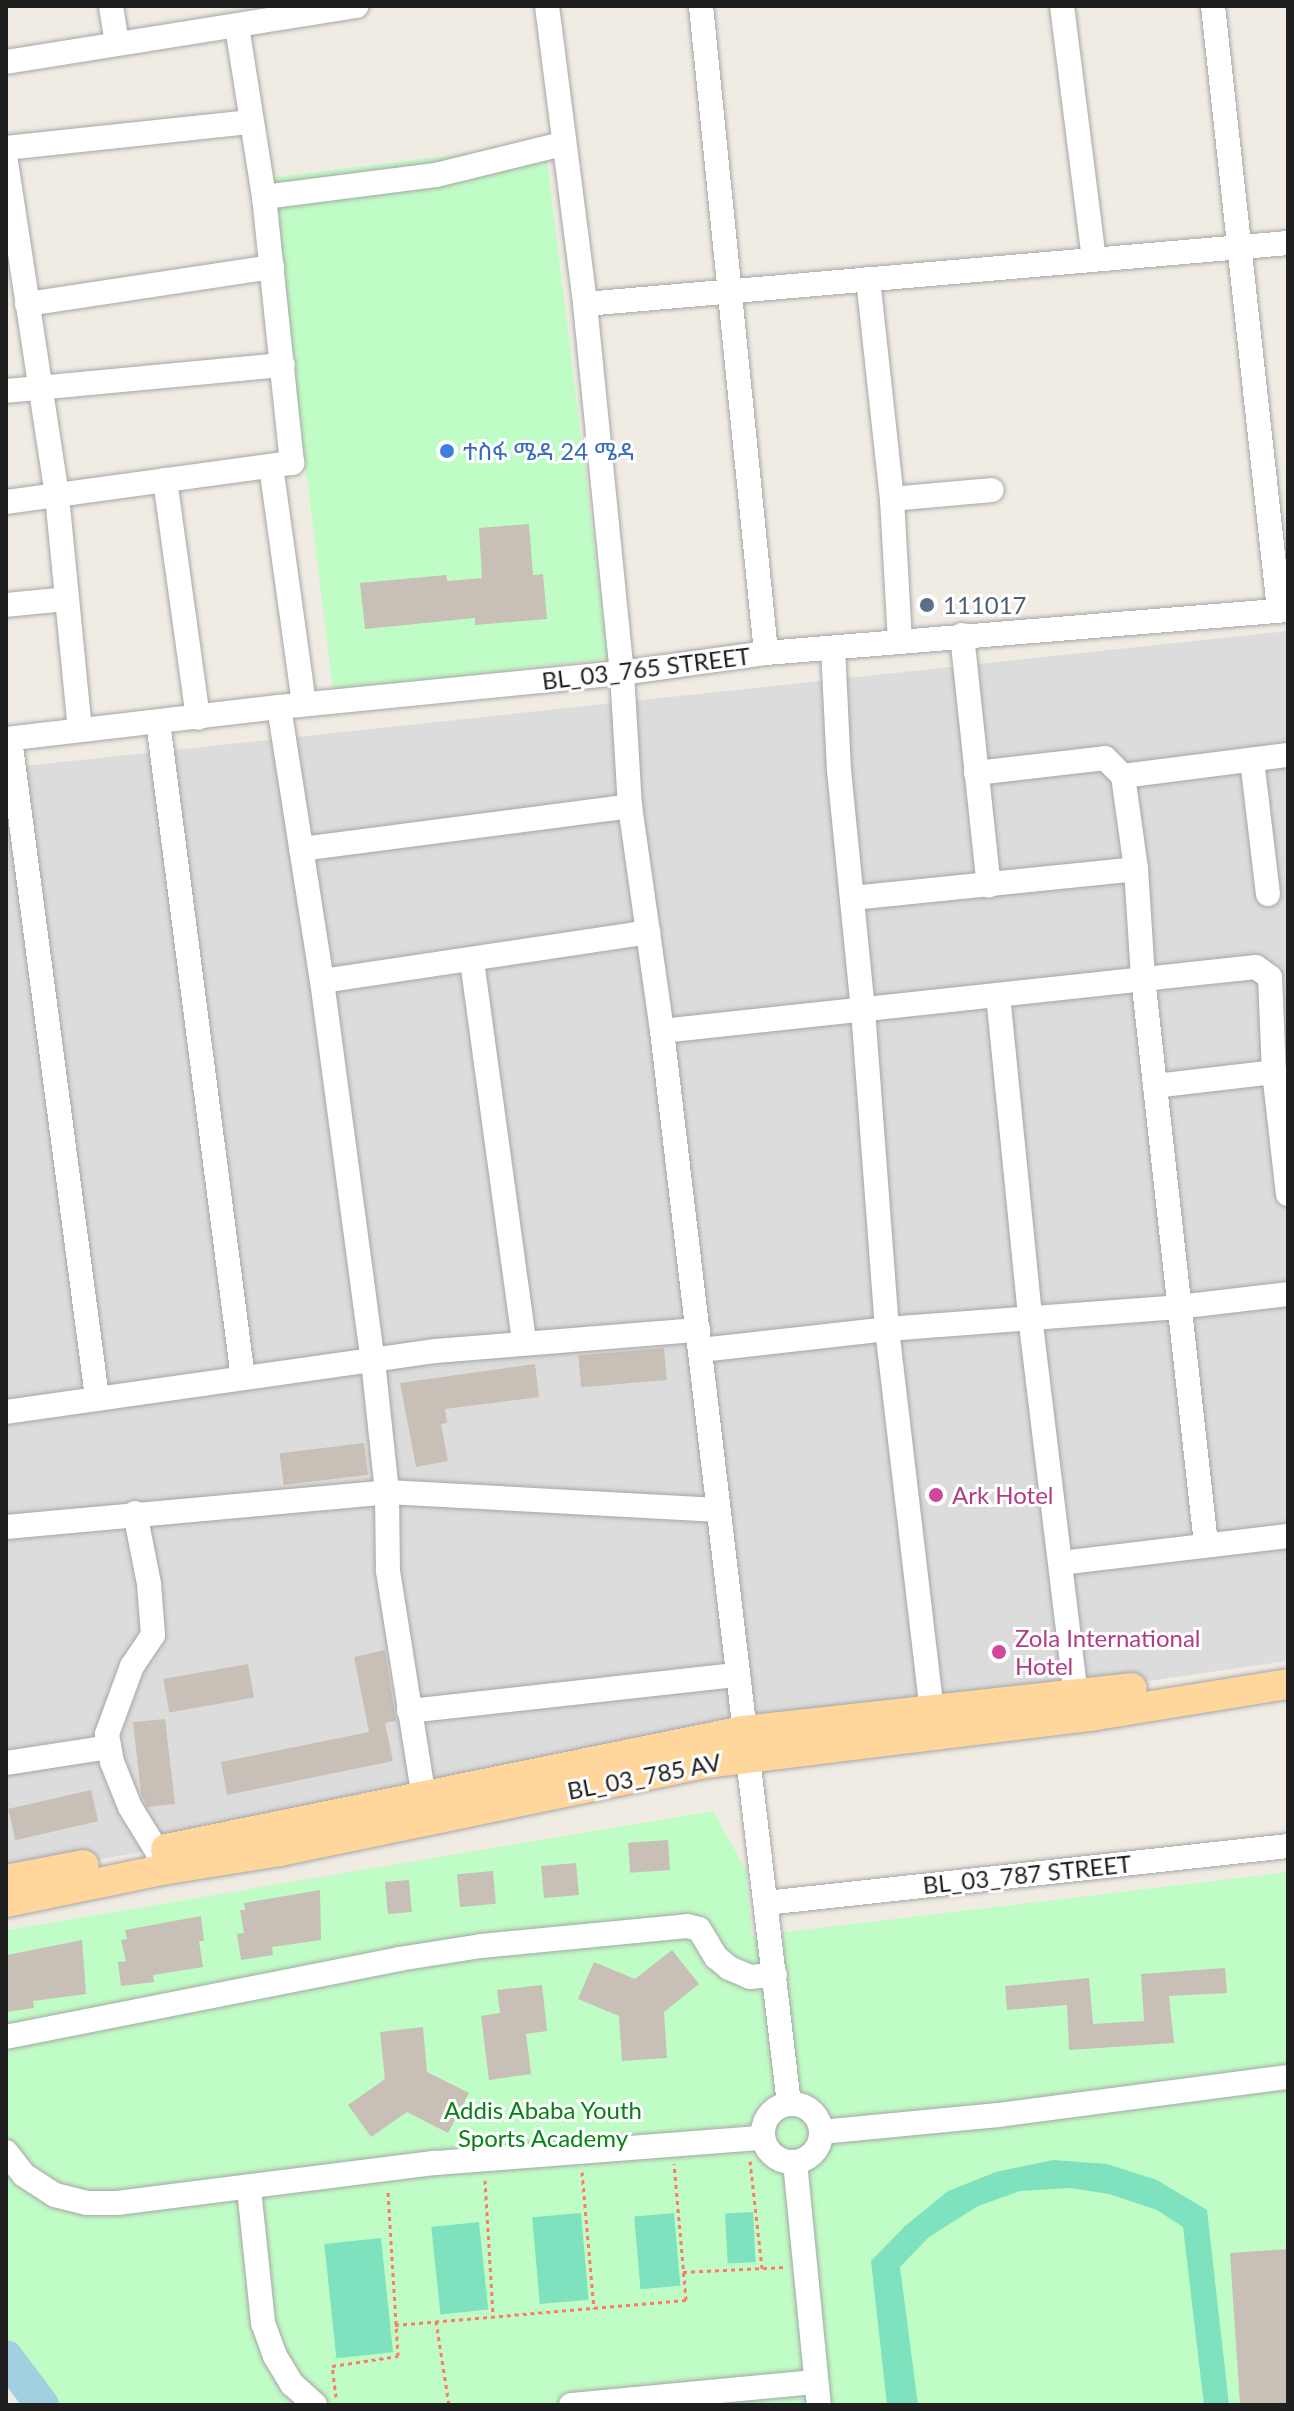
<!DOCTYPE html>
<meta charset="utf-8">
<style>
body{margin:0}
#map{position:relative;width:1294px;height:2411px;overflow:hidden;background:#f0ece4;font-family:Lato,"Noto Sans Ethiopic",sans-serif}
div>[style]{position:absolute}
[style*='--x']{left:calc(var(--x)*1px);top:calc(var(--y)*1px);width:calc(var(--w)*1px);rotate:calc(var(--a)*1deg)}
.residential>*{inset:0;background:#dddcdc}
.park>*{inset:0;background:#c0fcc6;transform-origin:0 0}
.pitch>*{inset:0;background:#7fe2be;transform-origin:0 0}
.river>*{height:34px;margin:-17px;padding:0 17px;transform-origin:17px;border-radius:17px;background:#a3d0e0}
.building>*{inset:0;background:#c8bfb7;transform-origin:0 0}
.path>*{height:3px;margin-top:-1.5px;transform-origin:0;background:repeating-linear-gradient(90deg,#ff7a67 0 4px,transparent 0 8px)}
.roads{filter:drop-shadow(0 0 2px #a6a6a6) drop-shadow(0 0 2px #a6a6a6)}
.minor>*{height:24px;margin:-12px;padding:0 12px;transform-origin:12px;border-radius:12px;background:#fff}
.minor>.ring{margin:-12px;padding:0;box-sizing:content-box;background:none;border:24px solid #fff;border-radius:50%}
.major>*{height:30px;margin:-15px;padding:0 15px;transform-origin:15px;border-radius:15px;background:#ffd69b}
.dots>*{width:22px;height:22px;translate:-50% -50%;box-sizing:border-box;border:4px solid #fff;border-radius:50%}
span{translate:-50% -50%;white-space:nowrap;text-align:center;line-height:1.15;-webkit-text-stroke:6px #fff;paint-order:stroke}
.shop-label{font-size:24px;color:#366cbe}
.left{translate:0 -50%;text-align:left}
.service-label{font-size:24px;color:#4e5e75}
.street-label{font-size:24px;color:#1f1f1f}
.hotel-label{font-size:24px;color:#b23c85}
.park-label{font-size:24px;color:#078314}
.frame{position:absolute;inset:0;border:8px solid #1f1f1f;pointer-events:none}
</style>
<div id="map">
<div class="residential">
<i style="clip-path:polygon(1288px 631px,1288px 1661px,932px 1712px,6px 1876px,6px 768px)"></i>
</div>
<div class="park">
<i style="left:545px;top:144px;width:518px;height:277px;rotate:83deg"></i>
<i style="clip-path:polygon(713px 1811px,746px 1870px,752px 1936px,1288px 1872px,1288px 2405px,26px 2405px,6px 2380px,6px 1930px)"></i>
</div>
<div class="pitch">
<i style="clip-path:polygon(1053px 2160px,1107px 2164px,1157px 2180px,1207px 2210px,1229px 2405px,1204px 2405px,1183px 2227px,1157px 2210px,1109px 2194px,1070px 2188px,1020px 2191px,978px 2206px,929px 2237px,900px 2267px,918px 2405px,887px 2405px,871px 2261px,905px 2226px,948px 2191px,996px 2172px)"></i>
<i style="left:753px;top:2212px;width:50px;height:28px;rotate:87deg"></i>
<i style="left:581px;top:2213px;width:87px;height:49px;rotate:85deg"></i>
<i style="left:674px;top:2213px;width:73px;height:40px;rotate:85deg"></i>
<i style="left:479px;top:2222px;width:88px;height:48px;rotate:84deg"></i>
<i style="left:381px;top:2238px;width:115px;height:57px;rotate:84deg"></i>
</div>
<div class="river">
<i style="--x:6;--y:2357;--w:60;--a:53.1"></i>
</div>
<div class="building">
<i style="clip-path:polygon(529px 524px,533px 575px,543px 574px,547px 619px,475px 625px,475px 618px,365px 629px,360px 583px,446px 575px,447px 581px,482px 578px,479px 528px)"></i>
<i style="left:664px;top:1348px;width:32px;height:86px;rotate:85deg"></i>
<i style="clip-path:polygon(535px 1364px,539px 1397px,445px 1409px,447px 1423px,441px 1424px,448px 1461px,416px 1467px,400px 1383px)"></i>
<i style="left:364px;top:1443px;width:32px;height:85px;rotate:83deg"></i>
<i style="clip-path:polygon(385px 1650px,396px 1721px,385px 1723px,393px 1761px,227px 1795px,221px 1762px,369px 1732px,354px 1657px)"></i>
<i style="left:248px;top:1664px;width:34px;height:86px;rotate:80deg"></i>
<i style="clip-path:polygon(165px 1719px,175px 1804px,147px 1807px,141px 1793px,133px 1722px)"></i>
<i style="left:91px;top:1790px;width:32px;height:85px;rotate:77deg"></i>
<i style="left:668px;top:1840px;width:30px;height:40px;rotate:86deg"></i>
<i style="left:576px;top:1863px;width:32px;height:35px;rotate:85deg"></i>
<i style="left:493px;top:1871px;width:33px;height:36px;rotate:85deg"></i>
<i style="left:409px;top:1880px;width:32px;height:24px;rotate:85deg"></i>
<i style="clip-path:polygon(320px 1890px,321px 1940px,272px 1947px,273px 1955px,241px 1960px,237px 1934px,244px 1933px,240px 1910px,245px 1910px,244px 1903px)"></i>
<i style="clip-path:polygon(201px 1916px,204px 1941px,199px 1941px,203px 1967px,153px 1975px,154px 1982px,121px 1986px,118px 1962px,126px 1961px,121px 1940px,127px 1939px,125px 1930px)"></i>
<i style="clip-path:polygon(82px 1940px,86px 1994px,33px 2001px,34px 2008px,6px 2012px,7px 1955px)"></i>
<i style="clip-path:polygon(672px 1950px,699px 1984px,664px 2012px,667px 2058px,622px 2061px,619px 2016px,578px 1999px,594px 1962px,635px 1979px)"></i>
<i style="clip-path:polygon(1225px 1968px,1227px 1993px,1169px 1996px,1174px 2043px,1069px 2050px,1067px 2005px,1007px 2010px,1005px 1986px,1089px 1978px,1093px 2024px,1144px 2021px,1141px 1974px)"></i>
<i style="clip-path:polygon(542px 1985px,547px 2031px,526px 2034px,531px 2074px,489px 2080px,481px 2016px,500px 2013px,497px 1990px)"></i>
<i style="clip-path:polygon(423px 2027px,427px 2072px,469px 2093px,448px 2133px,407px 2112px,371px 2137px,348px 2105px,385px 2079px,380px 2032px)"></i>
<i style="clip-path:polygon(1288px 2249px,1288px 2405px,1240px 2405px,1230px 2253px)"></i>
</div>
<div class="path">
<i style="--x:750;--y:2161;--w:108;--a:83.6"></i>
<i style="--x:582;--y:2172;--w:137;--a:85"></i>
<i style="--x:485;--y:2180;--w:136;--a:86.6"></i>
<i style="--x:683;--y:2272;--w:101;--a:-2.8"></i>
<i style="--x:436;--y:2321;--w:85;--a:81.2"></i>
<i style="--x:395;--y:2325;--w:292;--a:-4.9"></i>
<i style="--x:686;--y:2300;--w:137;--a:-95"></i>
<i style="--x:336;--y:2397;--w:31;--a:-97"></i>
<i style="--x:332;--y:2366;--w:67;--a:-8.6"></i>
<i style="--x:398;--y:2356;--w:165;--a:-93.5"></i>
</div>
<div class="roads">
<div class="minor">
<i style="--x:111;--y:6;--w:38;--a:81"></i>
<i style="--x:547;--y:6;--w:300;--a:82.7"></i>
<i style="--x:585;--y:304;--w:371;--a:84.3"></i>
<i style="--x:622;--y:673;--w:133;--a:86.6"></i>
<i style="--x:630;--y:806;--w:227;--a:81.9"></i>
<i style="--x:662;--y:1031;--w:1080;--a:83.25"></i>
<i style="--x:701;--y:6;--w:650;--a:84.26"></i>
<i style="--x:1062;--y:6;--w:255;--a:82.8"></i>
<i style="--x:1213;--y:6;--w:608;--a:83.76"></i>
<i style="--x:6;--y:62;--w:355;--a:-9.1"></i>
<i style="--x:6;--y:148;--w:246;--a:-6.1"></i>
<i style="--x:6;--y:162;--w:338;--a:81.3"></i>
<i style="--x:57;--y:496;--w:234;--a:84.4"></i>
<i style="--x:264;--y:197;--w:173;--a:-7.3"></i>
<i style="--x:436;--y:175;--w:130;--a:-13.8"></i>
<i style="--x:868;--y:279;--w:221;--a:83.8"></i>
<i style="--x:892;--y:499;--w:141;--a:86.8"></i>
<i style="--x:27;--y:304;--w:248;--a:-8.6"></i>
<i style="--x:585;--y:304;--w:706;--a:-4.96"></i>
<i style="--x:6;--y:391;--w:278;--a:-5.4"></i>
<i style="--x:271;--y:466;--w:240;--a:82.1"></i>
<i style="--x:165;--y:480;--w:240;--a:82.1"></i>
<i style="--x:892;--y:499;--w:100;--a:-5.1"></i>
<i style="--x:6;--y:502;--w:289;--a:-7.8"></i>
<i style="--x:292;--y:463;--w:267;--a:-96"></i>
<i style="--x:264;--y:197;--w:172;--a:-99"></i>
<i style="--x:6;--y:605;--w:61;--a:-5.6"></i>
<i style="--x:962;--y:635;--w:252;--a:83.9"></i>
<i style="--x:833;--y:648;--w:122;--a:87.2"></i>
<i style="--x:839;--y:770;--w:241;--a:84.3"></i>
<i style="--x:863;--y:1010;--w:320;--a:85.7"></i>
<i style="--x:887;--y:1329;--w:385;--a:83.3"></i>
<i style="--x:279;--y:707;--w:277;--a:81.1"></i>
<i style="--x:322;--y:981;--w:383;--a:82.4"></i>
<i style="--x:373;--y:1361;--w:132;--a:83.9"></i>
<i style="--x:387;--y:1492;--w:79;--a:89.3"></i>
<i style="--x:388;--y:1571;--w:231;--a:81"></i>
<i style="--x:158;--y:722;--w:661;--a:82.62"></i>
<i style="--x:6;--y:739;--w:275;--a:-6.7"></i>
<i style="--x:279;--y:707;--w:345;--a:-5.7"></i>
<i style="--x:622;--y:673;--w:145;--a:-7.9"></i>
<i style="--x:766;--y:653;--w:524;--a:-4.71"></i>
<i style="--x:10;--y:739;--w:664;--a:82.47"></i>
<i style="--x:1252;--y:760;--w:135;--a:83.2"></i>
<i style="--x:976;--y:773;--w:130;--a:-6.6"></i>
<i style="--x:1105;--y:758;--w:25;--a:45"></i>
<i style="--x:1123;--y:776;--w:94;--a:82"></i>
<i style="--x:1136;--y:869;--w:109;--a:86.3"></i>
<i style="--x:1143;--y:978;--w:569;--a:83.65"></i>
<i style="--x:1123;--y:776;--w:166;--a:-7.3"></i>
<i style="--x:301;--y:849;--w:332;--a:-7.4"></i>
<i style="--x:852;--y:898;--w:285;--a:-5.8"></i>
<i style="--x:472;--y:961;--w:384;--a:82.2"></i>
<i style="--x:322;--y:981;--w:330;--a:-8.5"></i>
<i style="--x:998;--y:995;--w:323;--a:84.3"></i>
<i style="--x:1030;--y:1316;--w:383;--a:83.1"></i>
<i style="--x:662;--y:1031;--w:597;--a:-6.15"></i>
<i style="--x:1256;--y:967;--w:17;--a:36"></i>
<i style="--x:1270;--y:977;--w:95;--a:87.6"></i>
<i style="--x:1274;--y:1072;--w:123;--a:83.5"></i>
<i style="--x:1155;--y:1086;--w:120;--a:-6.7"></i>
<i style="--x:701;--y:1350;--w:187;--a:-6.4"></i>
<i style="--x:887;--y:1329;--w:292;--a:-4.3"></i>
<i style="--x:1178;--y:1307;--w:111;--a:-6.7"></i>
<i style="--x:6;--y:1412;--w:433;--a:-8.1"></i>
<i style="--x:435;--y:1351;--w:264;--a:-4.6"></i>
<i style="--x:135;--y:1513;--w:72;--a:78.8"></i>
<i style="--x:149;--y:1584;--w:51;--a:85.5"></i>
<i style="--x:153;--y:1635;--w:37;--a:124"></i>
<i style="--x:132;--y:1666;--w:72;--a:110.2"></i>
<i style="--x:107;--y:1734;--w:28;--a:80"></i>
<i style="--x:112;--y:1762;--w:48;--a:68.2"></i>
<i style="--x:130;--y:1807;--w:52;--a:58.5"></i>
<i style="--x:157;--y:1851;--w:20;--a:75"></i>
<i style="--x:6;--y:1527;--w:383;--a:-5.2"></i>
<i style="--x:387;--y:1492;--w:332;--a:3.1"></i>
<i style="--x:1061;--y:1563;--w:229;--a:-6.8"></i>
<i style="--x:409;--y:1711;--w:330;--a:-6.3"></i>
<i style="--x:6;--y:1763;--w:104;--a:-8.8"></i>
<i style="--x:766;--y:1903;--w:525;--a:-6.23"></i>
<i style="--x:6;--y:2037;--w:401;--a:-11.2"></i>
<i style="--x:399;--y:1959;--w:83;--a:-9"></i>
<i style="--x:481;--y:1946;--w:207;--a:-5.5"></i>
<i style="--x:687;--y:1926;--w:12;--a:14"></i>
<i style="--x:699;--y:1929;--w:33;--a:59"></i>
<i style="--x:716;--y:1957;--w:17;--a:40"></i>
<i style="--x:729;--y:1968;--w:23;--a:23"></i>
<i style="--x:750;--y:1977;--w:25;--a:-5"></i>
<i class="ring" style="left:763px;top:2104px;width:34px;height:34px"></i>
<i style="--x:821;--y:2132;--w:178;--a:-5.5"></i>
<i style="--x:998;--y:2115;--w:292;--a:-7.5"></i>
<i style="--x:6;--y:2152;--w:29;--a:52"></i>
<i style="--x:24;--y:2175;--w:37;--a:33"></i>
<i style="--x:55;--y:2195;--w:33;--a:14"></i>
<i style="--x:87;--y:2203;--w:30;--a:0"></i>
<i style="--x:117;--y:2203;--w:321;--a:-7.2"></i>
<i style="--x:435;--y:2163;--w:329;--a:-4.4"></i>
<i style="--x:795;--y:2162;--w:244;--a:84.4"></i>
<i style="--x:249;--y:2189;--w:135;--a:84"></i>
<i style="--x:263;--y:2323;--w:35;--a:70"></i>
<i style="--x:275;--y:2356;--w:33;--a:59"></i>
<i style="--x:292;--y:2384;--w:31;--a:42"></i>
<i style="--x:571;--y:2405;--w:246;--a:-5.4"></i>
</div>
<div class="major">
<i style="--x:166;--y:1849;--w:589;--a:-11.56"></i>
<i style="--x:743;--y:1731;--w:391;--a:-6.3"></i>
<i style="--x:6;--y:1880;--w:79;--a:-10.9"></i>
<i style="--x:6;--y:1902;--w:159;--a:-11.6"></i>
<i style="--x:162;--y:1870;--w:120;--a:-9.1"></i>
<i style="--x:280;--y:1851;--w:435;--a:-11.7"></i>
<i style="--x:706;--y:1763;--w:387;--a:-7"></i>
<i style="--x:1090;--y:1716;--w:201;--a:-9.2"></i>
</div>
</div>
<div class="dots">
<i style="left:447px;top:451px;background:#3f7fe0"></i>
<i style="left:927px;top:605px;background:#5c6f8a"></i>
<i style="left:936px;top:1495px;background:#d1479c"></i>
<i style="left:999px;top:1652px;background:#d1479c"></i>
</div>
<div class="shop-label">
<span class="left" style="left:463px;top:451px">ተስፋ ሜዳ 24 ሜዳ</span>
</div>
<div class="service-label">
<span class="left" style="left:943px;top:605px">111017</span>
</div>
<div class="street-label">
<span style="left:646px;top:668px;rotate:-7deg">BL_03_765 STREET</span>
<span style="left:644px;top:1776px;rotate:-11deg">BL_03_785 AV</span>
<span style="left:1027px;top:1874px;rotate:-6deg">BL_03_787 STREET</span>
</div>
<div class="hotel-label">
<span class="left" style="left:952px;top:1495px">Ark Hotel</span>
<span class="left" style="left:1015px;top:1652px">Zola International<br>Hotel</span>
</div>
<div class="park-label">
<span style="left:543px;top:2124px">Addis Ababa Youth<br>Sports Academy</span>
</div>
<div class="frame"></div>
</div>
